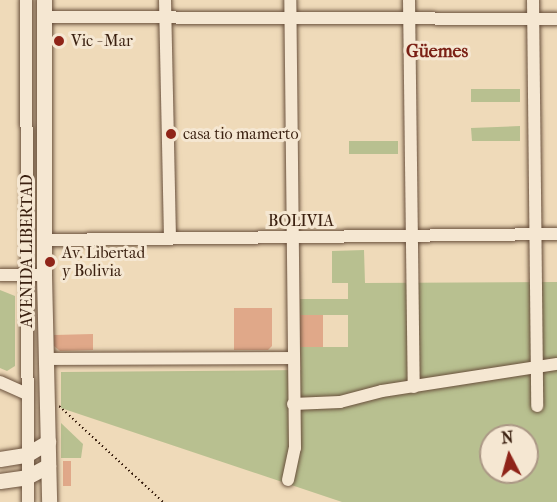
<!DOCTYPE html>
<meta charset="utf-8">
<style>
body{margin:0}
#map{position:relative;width:557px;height:502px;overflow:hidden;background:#efdab9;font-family:"IM FELL French Canon",serif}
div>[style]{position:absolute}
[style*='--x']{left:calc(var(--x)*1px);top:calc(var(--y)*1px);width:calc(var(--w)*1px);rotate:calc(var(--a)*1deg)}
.green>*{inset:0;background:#b8c090;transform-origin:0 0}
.building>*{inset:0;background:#e0a889;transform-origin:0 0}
.path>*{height:2px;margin-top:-1px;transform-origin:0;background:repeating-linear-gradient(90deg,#3b2111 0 1.5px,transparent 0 4.5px)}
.roads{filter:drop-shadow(0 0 2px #684f3b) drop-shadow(0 0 2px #684f3b)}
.minor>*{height:12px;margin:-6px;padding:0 6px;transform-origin:6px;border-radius:6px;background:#f5e7d2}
.tertiary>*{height:15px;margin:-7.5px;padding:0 7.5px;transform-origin:7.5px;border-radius:7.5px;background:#f5e7d2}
.dots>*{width:16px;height:16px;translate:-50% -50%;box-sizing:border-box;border:3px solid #f5e7d2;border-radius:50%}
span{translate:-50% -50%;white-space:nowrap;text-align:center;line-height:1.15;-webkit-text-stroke:6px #f5e7d2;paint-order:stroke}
.poi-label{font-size:16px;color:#3b2111}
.left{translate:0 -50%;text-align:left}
.street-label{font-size:16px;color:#3b2111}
.neighbourhood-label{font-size:18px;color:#7a1f14;font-weight:700}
.north{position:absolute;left:479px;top:424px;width:60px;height:60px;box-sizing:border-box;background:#f5e7d2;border:2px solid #ab9885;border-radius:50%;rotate:354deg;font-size:16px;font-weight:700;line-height:24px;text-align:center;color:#3b2111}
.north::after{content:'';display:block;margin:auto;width:21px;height:27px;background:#8f2418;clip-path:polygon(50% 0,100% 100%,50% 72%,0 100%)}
</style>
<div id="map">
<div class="green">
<i style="left:471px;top:89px;width:49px;height:13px"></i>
<i style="clip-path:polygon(520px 126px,520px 141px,472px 141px,471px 128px)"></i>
<i style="left:398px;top:141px;width:13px;height:49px;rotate:90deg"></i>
<i style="clip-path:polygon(evenodd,364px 250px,365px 283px,557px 282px,557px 502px,342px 502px,61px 408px,61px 372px,301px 370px,300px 347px,348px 347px,348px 315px,300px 315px,300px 299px,348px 299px,348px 283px,332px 283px,332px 251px,364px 250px,491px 436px,527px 436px,527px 472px,491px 472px,491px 436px)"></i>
<i style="clip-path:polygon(0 290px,15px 296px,15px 366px,7px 371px,0 368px)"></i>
<i style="clip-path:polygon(61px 423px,83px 444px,81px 458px,61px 458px)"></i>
</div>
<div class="building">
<i style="clip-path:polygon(234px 308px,272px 308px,272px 346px,268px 350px,234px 350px)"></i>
<i style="left:300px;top:315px;width:23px;height:32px"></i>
<i style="clip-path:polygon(93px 334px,93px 350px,60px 351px,54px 346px,54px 335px)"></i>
<i style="left:63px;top:461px;width:8px;height:25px"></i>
</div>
<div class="path">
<i style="--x:59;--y:406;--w:142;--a:42.7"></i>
</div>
<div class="roads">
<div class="minor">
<i style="--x:26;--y:0;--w:502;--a:89.77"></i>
<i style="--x:165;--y:0;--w:238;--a:88.8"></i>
<i style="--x:409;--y:0;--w:387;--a:89.3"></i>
<i style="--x:533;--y:0;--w:406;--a:89.4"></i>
<i style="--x:44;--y:17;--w:513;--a:0.22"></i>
<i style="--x:45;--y:240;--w:512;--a:-0.67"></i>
<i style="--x:0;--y:275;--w:44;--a:0"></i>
<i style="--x:45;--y:359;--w:247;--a:-0.2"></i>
<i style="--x:0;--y:382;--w:30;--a:24"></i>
<i style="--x:293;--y:404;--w:47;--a:-2.4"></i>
<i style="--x:340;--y:402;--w:43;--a:-14.7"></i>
<i style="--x:382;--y:391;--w:177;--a:-8.8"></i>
<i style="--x:288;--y:480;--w:33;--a:-78"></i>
<i style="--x:295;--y:448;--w:448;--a:-90.6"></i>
</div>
<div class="tertiary">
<i style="--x:44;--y:0;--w:275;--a:90"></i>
<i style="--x:44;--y:275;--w:227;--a:88.7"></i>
<i style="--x:0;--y:459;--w:26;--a:-9"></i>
<i style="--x:26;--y:455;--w:26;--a:-31"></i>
<i style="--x:0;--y:481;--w:27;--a:-8"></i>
<i style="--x:27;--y:477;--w:24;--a:-28"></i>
</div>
</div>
<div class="dots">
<i style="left:59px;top:41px;background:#8f2418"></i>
<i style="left:171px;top:134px;background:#8f2418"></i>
<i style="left:50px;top:262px;background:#8f2418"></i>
</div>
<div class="poi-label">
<span class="left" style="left:71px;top:41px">Vic - Mar</span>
<span class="left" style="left:183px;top:134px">casa tio mamerto</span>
<span class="left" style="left:62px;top:262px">Av. Libertad<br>y Bolivia</span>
</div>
<div class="street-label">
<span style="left:301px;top:221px">BOLIVIA</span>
<span style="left:27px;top:251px;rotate:-90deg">AVENIDA LIBERTAD</span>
</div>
<div class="neighbourhood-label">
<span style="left:437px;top:52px">Güemes</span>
</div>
<div class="north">N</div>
</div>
